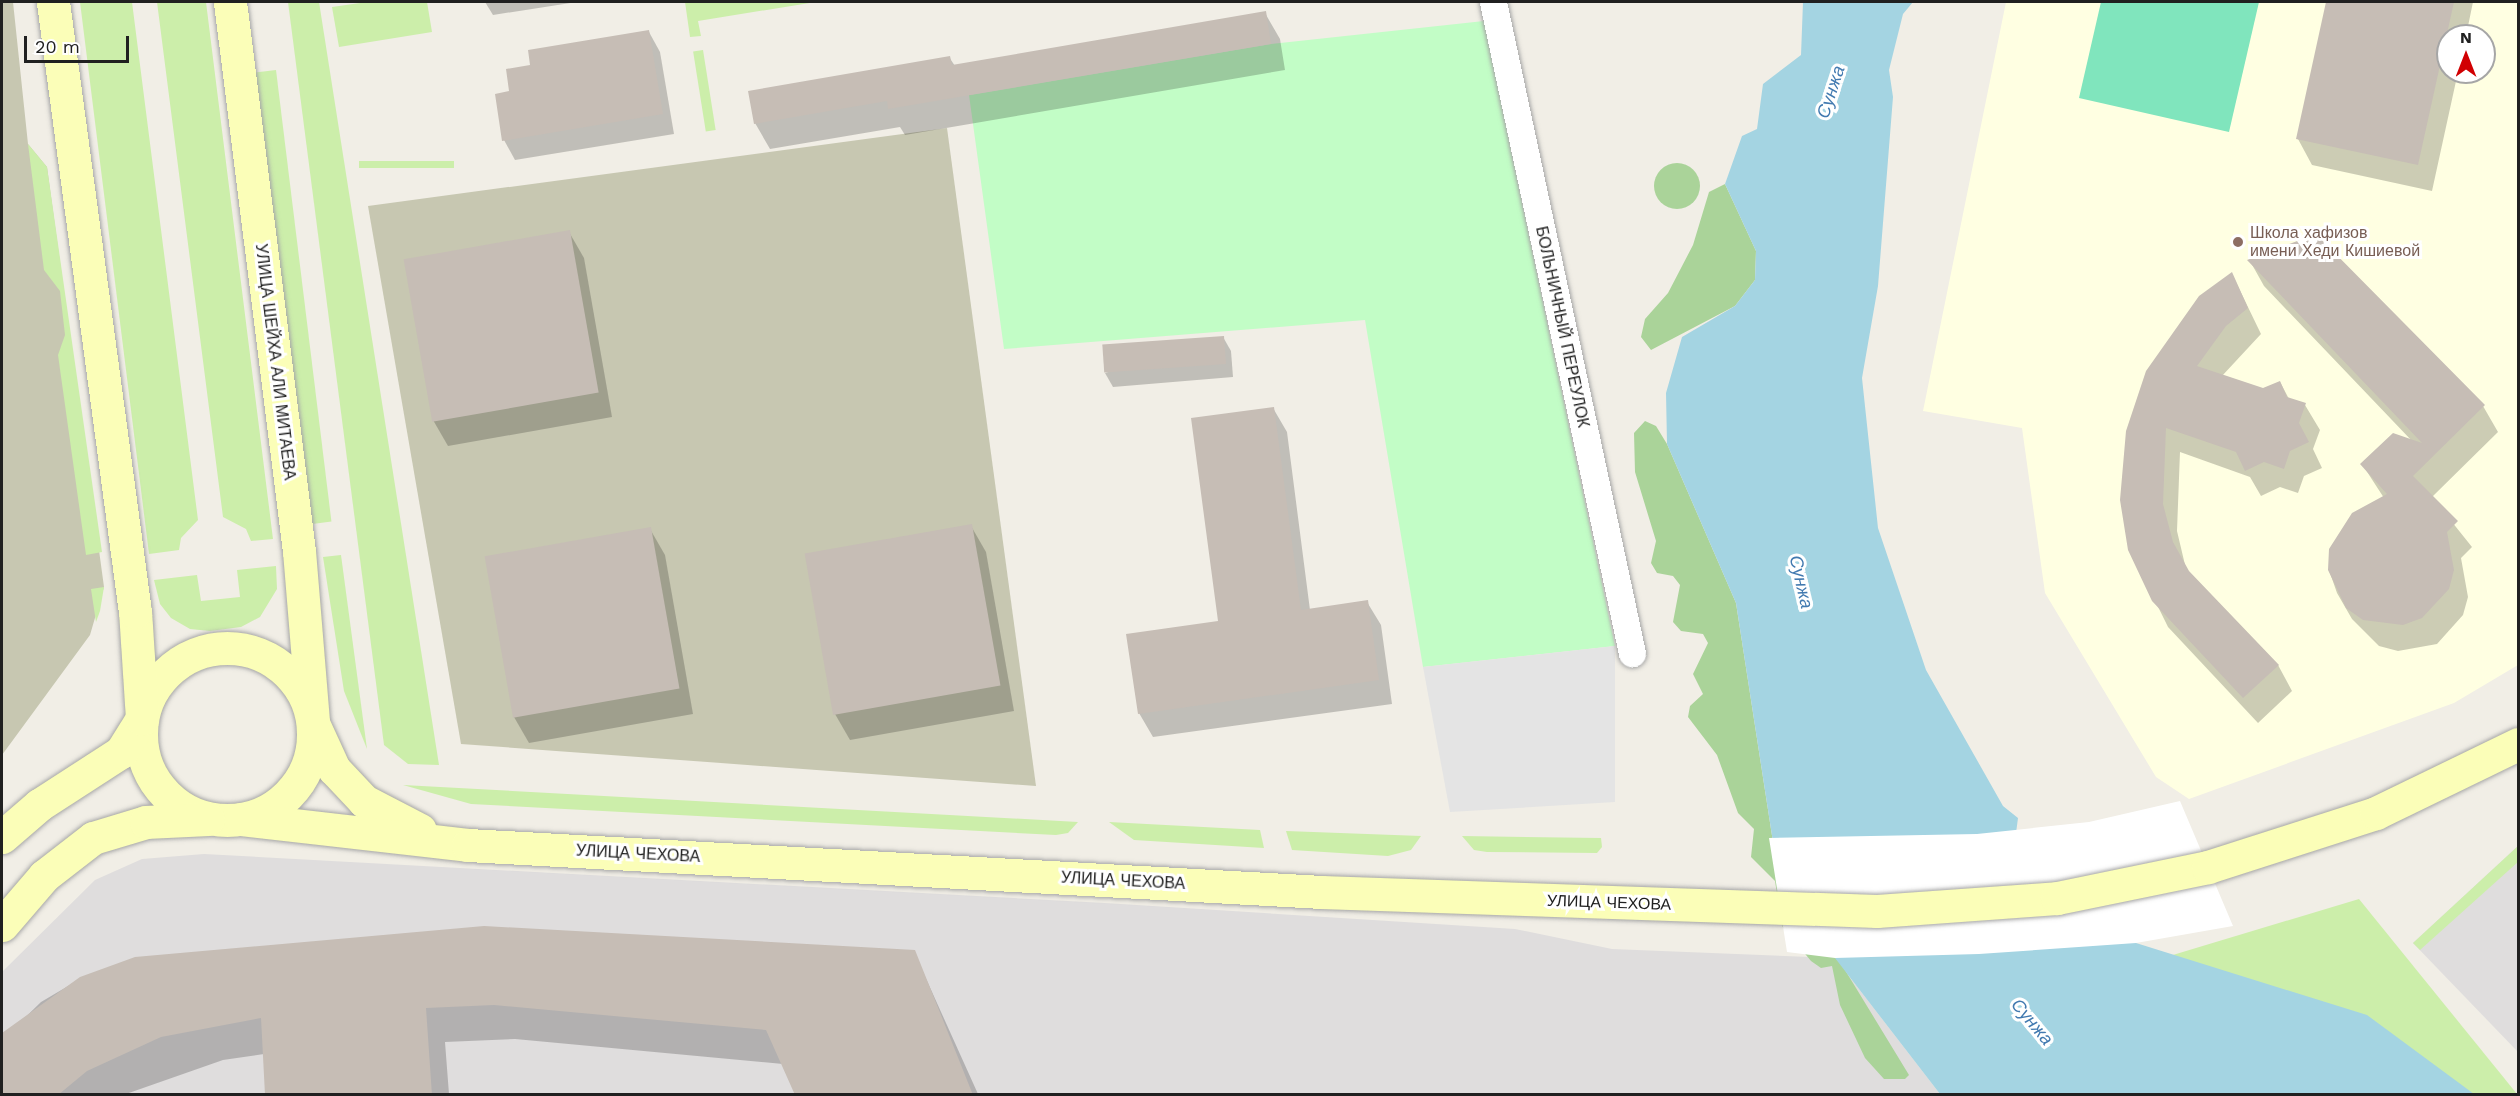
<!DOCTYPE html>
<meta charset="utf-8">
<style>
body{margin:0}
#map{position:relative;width:2520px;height:1096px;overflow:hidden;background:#f1eee6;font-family:"Work Sans",sans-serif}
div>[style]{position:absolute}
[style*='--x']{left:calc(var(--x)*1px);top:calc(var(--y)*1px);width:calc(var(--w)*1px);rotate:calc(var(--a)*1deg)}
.residential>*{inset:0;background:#dfdddd}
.education>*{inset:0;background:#ffffe2}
.construction>*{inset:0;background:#c7c7b1}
.grass>*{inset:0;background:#cea;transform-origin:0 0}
.forest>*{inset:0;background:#aad399}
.round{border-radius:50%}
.park>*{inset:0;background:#c2fdc6}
.pitch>*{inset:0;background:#80e5bd}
.parking>*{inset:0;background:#e4e4e4}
.water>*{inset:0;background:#a4d4e2}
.pier>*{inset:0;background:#fff}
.shadow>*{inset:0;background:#0003}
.building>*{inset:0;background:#c6bdb5;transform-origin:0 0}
.roads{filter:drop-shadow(0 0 2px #a7a7a7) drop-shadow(0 0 2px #a7a7a7)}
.minor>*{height:27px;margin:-13.5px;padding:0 13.5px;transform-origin:13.5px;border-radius:13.5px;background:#fff}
.secondary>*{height:33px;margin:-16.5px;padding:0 16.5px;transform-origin:16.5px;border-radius:16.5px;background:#fbfeb8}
.secondary>.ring{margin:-16.5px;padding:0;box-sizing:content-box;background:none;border:33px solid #fbfeb8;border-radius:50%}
.dots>*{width:16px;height:16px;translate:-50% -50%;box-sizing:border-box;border:3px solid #fff;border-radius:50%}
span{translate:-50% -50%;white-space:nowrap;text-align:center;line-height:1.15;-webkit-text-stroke:6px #fff;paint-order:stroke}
.education-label{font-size:16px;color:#785e54}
.left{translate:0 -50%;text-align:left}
.street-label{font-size:16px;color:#202020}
.water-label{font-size:18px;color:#427ab0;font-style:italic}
.frame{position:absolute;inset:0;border:3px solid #202020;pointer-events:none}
.north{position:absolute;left:2436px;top:24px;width:60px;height:60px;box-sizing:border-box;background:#fff;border:2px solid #a6a6a6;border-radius:50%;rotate:0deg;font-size:16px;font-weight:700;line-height:24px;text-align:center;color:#202020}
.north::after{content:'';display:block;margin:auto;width:21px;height:27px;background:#d10002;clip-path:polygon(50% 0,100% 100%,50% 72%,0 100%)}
.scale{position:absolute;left:24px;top:36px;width:105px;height:27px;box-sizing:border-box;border:3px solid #202020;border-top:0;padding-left:8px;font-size:18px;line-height:21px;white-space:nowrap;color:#202020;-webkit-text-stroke:4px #fff;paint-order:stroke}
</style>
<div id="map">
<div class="residential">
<i style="clip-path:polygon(2518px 846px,2518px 1052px,2413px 943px)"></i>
<i style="clip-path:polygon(204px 854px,1105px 903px,1515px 929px,1612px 949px,1835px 958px,1940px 1094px,2px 1094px,3px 971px,95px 880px,142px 859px)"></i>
</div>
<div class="education">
<i style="clip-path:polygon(evenodd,2006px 2px,2518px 2px,2518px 665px,2454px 703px,2189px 799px,2156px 777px,2045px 593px,2022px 428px,1923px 411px,2006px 2px,2448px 36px,2484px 36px,2484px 72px,2448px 72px,2448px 36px)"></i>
</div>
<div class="construction">
<i style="clip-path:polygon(2px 2px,13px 2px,28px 144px,47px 167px,104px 587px,90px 635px,2px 755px)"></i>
<i style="clip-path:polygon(947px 128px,1036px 786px,461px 744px,368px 206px)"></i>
</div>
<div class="grass">
<i style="clip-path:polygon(80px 2px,132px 2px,198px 520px,181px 538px,179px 550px,149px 554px)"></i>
<i style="clip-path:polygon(157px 2px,206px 2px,273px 539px,251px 541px,246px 529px,223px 517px)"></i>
<i style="clip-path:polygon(288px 2px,319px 2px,439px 765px,408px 764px,384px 745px)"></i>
<i style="clip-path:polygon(367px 2px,427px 2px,432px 32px,339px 47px,332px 7px)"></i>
<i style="clip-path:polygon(685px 2px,816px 2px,698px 21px,701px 36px,690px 37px)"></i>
<i style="left:703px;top:50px;width:81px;height:10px;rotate:81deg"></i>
<i style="left:276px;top:70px;width:455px;height:21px;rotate:83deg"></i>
<i style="clip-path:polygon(28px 144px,47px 167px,102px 552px,86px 555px,58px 355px,65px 335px,60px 291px,44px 270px)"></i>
<i style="left:454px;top:161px;width:7px;height:95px;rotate:90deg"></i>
<i style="clip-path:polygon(341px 555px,367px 749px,344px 691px,323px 557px)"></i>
<i style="clip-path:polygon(276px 566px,277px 589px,260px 617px,241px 627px,210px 631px,190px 629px,171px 618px,160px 604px,154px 580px,197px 575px,201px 601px,240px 597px,237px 570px)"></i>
<i style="clip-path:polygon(104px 587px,100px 611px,96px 622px,91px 589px)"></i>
<i style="clip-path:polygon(403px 785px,1078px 822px,1068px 833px,1056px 835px,471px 804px)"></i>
<i style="clip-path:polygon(1109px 822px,1260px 830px,1264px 848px,1134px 840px)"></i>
<i style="clip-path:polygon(1286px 831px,1421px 836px,1411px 850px,1388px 856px,1292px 850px)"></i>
<i style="clip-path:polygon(1462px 836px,1601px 838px,1602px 847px,1597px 853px,1487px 852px,1474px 850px)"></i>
<i style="clip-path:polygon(2518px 846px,2518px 862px,2420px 950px,2413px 943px)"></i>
<i style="clip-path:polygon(2359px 899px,2517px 1094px,2215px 1094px,2133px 967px)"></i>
</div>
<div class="forest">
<i class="round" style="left:1654px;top:163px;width:46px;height:46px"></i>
<i style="clip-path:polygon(1725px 184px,1756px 251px,1755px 280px,1735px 306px,1651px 350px,1641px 337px,1645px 319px,1668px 293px,1693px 245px,1709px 192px)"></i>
<i style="clip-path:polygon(1645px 421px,1656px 426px,1667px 444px,1736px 603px,1775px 855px,1909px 1075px,1905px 1079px,1884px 1079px,1865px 1058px,1840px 1005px,1832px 966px,1821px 968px,1811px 961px,1782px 926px,1775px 881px,1751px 857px,1754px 829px,1738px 813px,1717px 755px,1688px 717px,1690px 706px,1703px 694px,1693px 674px,1708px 643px,1703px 634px,1681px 631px,1673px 622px,1680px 585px,1673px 576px,1657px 573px,1651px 563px,1656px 541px,1635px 472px,1634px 433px)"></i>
</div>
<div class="park">
<i style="clip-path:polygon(1484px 21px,1615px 646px,1423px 667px,1365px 320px,1004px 349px,969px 95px,1271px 44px)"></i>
</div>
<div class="pitch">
<i style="clip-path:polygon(2101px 2px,2259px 2px,2229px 132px,2079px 98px)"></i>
</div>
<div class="parking">
<i style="clip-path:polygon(1615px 646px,1615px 802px,1450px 812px,1423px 667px)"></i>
</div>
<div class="water">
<i style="clip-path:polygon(1803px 2px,1913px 2px,1903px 14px,1889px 70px,1893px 97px,1878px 286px,1862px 378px,1878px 528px,1926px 670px,2003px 806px,2018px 818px,2013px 856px,2095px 943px,2136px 943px,2367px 1015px,2474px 1094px,1940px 1094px,1835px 958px,1775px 855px,1736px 603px,1667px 444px,1666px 393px,1682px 337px,1735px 306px,1755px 280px,1756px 251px,1725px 184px,1742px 136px,1757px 129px,1763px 84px,1801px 55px)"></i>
</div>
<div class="pier">
<i style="clip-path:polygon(2180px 801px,2233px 926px,2136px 943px,1979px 954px,1835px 958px,1787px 952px,1769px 838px,1977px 834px,2089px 822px)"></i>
</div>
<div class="shadow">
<i style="clip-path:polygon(485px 2px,577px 2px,493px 15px)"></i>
<i style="clip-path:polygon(2328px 2px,2473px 2px,2466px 36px,2448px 36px,2448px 72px,2458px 72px,2432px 191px,2312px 165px,2298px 139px)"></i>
<i style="clip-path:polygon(1265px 13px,1280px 39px,1285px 70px,905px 135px,900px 127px,770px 149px,755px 123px,949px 57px,955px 66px)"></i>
<i style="clip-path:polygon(649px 32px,660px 52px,674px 134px,515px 160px,504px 140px,511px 92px,532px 66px)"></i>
<i style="clip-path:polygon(569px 232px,584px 258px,612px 417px,448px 446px,433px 420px)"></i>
<i style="clip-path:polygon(2250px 261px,2483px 406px,2498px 432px,2432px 497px,2472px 547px,2461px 558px,2468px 597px,2463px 615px,2437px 644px,2398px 651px,2379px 646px,2352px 619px,2337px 593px,2329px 570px,2384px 498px,2362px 464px,2412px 441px,2264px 286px)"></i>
<i style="clip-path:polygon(2232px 274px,2261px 334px,2222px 376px,2263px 390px,2280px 382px,2289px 399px,2305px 405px,2320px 430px,2313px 449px,2322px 468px,2304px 476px,2298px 493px,2280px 487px,2261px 496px,2250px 477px,2180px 452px,2177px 531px,2186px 569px,2278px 665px,2292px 691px,2258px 723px,2168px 627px,2130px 550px,2200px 297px)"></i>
<i style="clip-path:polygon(1223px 337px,1231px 351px,1233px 377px,1113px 387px,1105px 373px)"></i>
<i style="clip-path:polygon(1273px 408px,1287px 432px,1310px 610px,1367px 602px,1381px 625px,1392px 704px,1153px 737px,1139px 713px,1220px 622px)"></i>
<i style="clip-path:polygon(971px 526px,986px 552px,1014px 711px,850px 740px,835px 714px)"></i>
<i style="clip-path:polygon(650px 529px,665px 555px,693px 714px,529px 743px,514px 717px)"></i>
<i style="clip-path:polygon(484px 927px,914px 952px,978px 1094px,797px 1094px,783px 1064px,515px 1039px,445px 1042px,449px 1094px,266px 1094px,264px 1054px,223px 1060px,126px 1094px,2px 1094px,2px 1040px,41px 1002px,80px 979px,136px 958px)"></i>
</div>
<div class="building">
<i style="clip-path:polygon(2326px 2px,2454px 2px,2418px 165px,2296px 139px)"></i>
<i style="clip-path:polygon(1266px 11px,1271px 44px,888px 109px,887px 101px,754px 124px,748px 91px,950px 56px,952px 65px)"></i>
<i style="clip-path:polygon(649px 30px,663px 114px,502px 141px,495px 94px,509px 91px,506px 69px,530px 65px,528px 50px)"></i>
<i style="left:570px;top:230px;width:165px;height:169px;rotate:80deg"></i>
<i style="clip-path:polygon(2316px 234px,2485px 405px,2413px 476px,2458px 521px,2447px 532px,2454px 570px,2449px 589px,2422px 618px,2403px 625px,2363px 620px,2346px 608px,2328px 570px,2329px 549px,2352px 513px,2387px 494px,2360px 464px,2393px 433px,2422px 443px,2247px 260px)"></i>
<i style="clip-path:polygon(2232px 272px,2248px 308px,2226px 326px,2197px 366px,2263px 388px,2280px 381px,2287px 397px,2306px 403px,2299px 423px,2309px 442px,2290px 451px,2284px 469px,2264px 462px,2245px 471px,2236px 452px,2166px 428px,2163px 504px,2173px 542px,2189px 571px,2279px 665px,2243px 698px,2152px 601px,2128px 550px,2120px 500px,2126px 431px,2146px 371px,2199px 296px)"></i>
<i style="left:1224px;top:336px;width:28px;height:122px;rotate:86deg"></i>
<i style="clip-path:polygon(1274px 407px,1301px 610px,1368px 600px,1379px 680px,1138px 714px,1126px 634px,1218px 621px,1191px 418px)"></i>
<i style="left:972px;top:524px;width:164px;height:170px;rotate:80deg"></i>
<i style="left:651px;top:527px;width:164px;height:169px;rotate:80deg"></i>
<i style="clip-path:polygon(484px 926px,915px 950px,973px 1095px,795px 1095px,766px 1030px,494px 1005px,426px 1008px,432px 1095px,265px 1095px,261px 1018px,161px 1037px,87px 1071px,58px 1095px,2px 1095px,2px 1033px,80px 977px,135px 957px)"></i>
</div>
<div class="roads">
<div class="minor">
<i style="--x:1493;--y:2;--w:666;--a:77.95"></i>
</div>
<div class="secondary">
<i style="--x:230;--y:2;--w:553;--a:82.84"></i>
<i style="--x:299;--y:551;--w:173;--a:85.3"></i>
<i style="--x:313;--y:723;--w:51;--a:65.5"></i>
<i style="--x:334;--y:769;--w:44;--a:46.8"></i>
<i style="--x:364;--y:801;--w:63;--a:27.4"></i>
<i class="ring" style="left:141px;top:648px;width:139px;height:139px"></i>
<i style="--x:241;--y:819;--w:228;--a:6.5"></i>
<i style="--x:468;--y:845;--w:854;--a:3.15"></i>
<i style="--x:1321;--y:892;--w:556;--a:1.96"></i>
<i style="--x:1877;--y:911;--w:180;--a:-4.1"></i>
<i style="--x:2057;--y:898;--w:154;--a:-11.6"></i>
<i style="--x:2208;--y:867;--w:176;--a:-17.8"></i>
<i style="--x:2376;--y:813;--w:158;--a:-25.9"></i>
<i style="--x:2;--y:837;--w:49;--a:-40.9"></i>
<i style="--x:39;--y:805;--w:98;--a:-32.9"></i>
<i style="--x:121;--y:752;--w:39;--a:-58"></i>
<i style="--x:142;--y:719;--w:107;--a:-93.7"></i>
<i style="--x:135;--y:612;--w:615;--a:-97.66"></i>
<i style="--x:2;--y:925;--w:65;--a:-49.4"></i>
<i style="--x:44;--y:876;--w:62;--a:-37.8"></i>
<i style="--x:93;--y:838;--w:55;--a:-16.8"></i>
<i style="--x:146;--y:822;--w:62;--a:-2.8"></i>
</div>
</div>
<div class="dots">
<i style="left:2238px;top:242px;background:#8d6e63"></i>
</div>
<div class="education-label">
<span class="left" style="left:2250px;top:242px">Школа хафизов<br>имени Хеди Кишиевой</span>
</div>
<div class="street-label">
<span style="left:1562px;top:327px;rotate:78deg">БОЛЬНИЧНЫЙ ПЕРЕУЛОК</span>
<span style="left:275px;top:362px;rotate:83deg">УЛИЦА ШЕЙХА АЛИ МИТАЕВА</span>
<span style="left:638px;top:854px;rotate:3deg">УЛИЦА ЧЕХОВА</span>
<span style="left:1123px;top:881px;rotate:3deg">УЛИЦА ЧЕХОВА</span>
<span style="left:1609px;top:903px;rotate:2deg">УЛИЦА ЧЕХОВА</span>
</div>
<div class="water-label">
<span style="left:1831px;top:92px;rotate:-72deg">Сунжа</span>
<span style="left:1801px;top:582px;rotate:77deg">Сунжа</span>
<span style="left:2032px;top:1022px;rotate:50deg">Сунжа</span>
</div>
<div class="frame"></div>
<div class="north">N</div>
<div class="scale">20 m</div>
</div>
